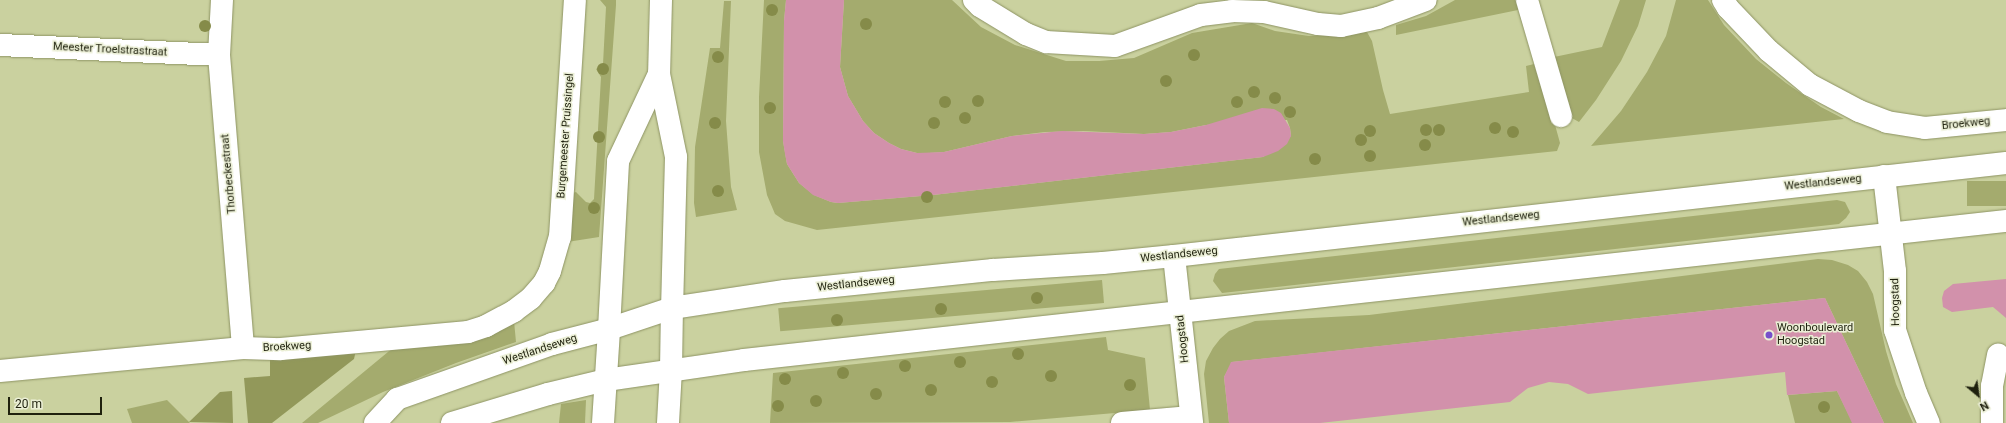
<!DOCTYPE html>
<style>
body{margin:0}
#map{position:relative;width:2006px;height:423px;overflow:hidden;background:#cad19f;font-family:Roboto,sans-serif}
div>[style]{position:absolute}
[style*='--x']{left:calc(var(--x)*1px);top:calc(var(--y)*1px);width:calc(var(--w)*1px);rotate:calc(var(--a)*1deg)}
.green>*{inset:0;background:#a4ab6e;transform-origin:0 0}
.forest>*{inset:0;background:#92985a}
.water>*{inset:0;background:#d291ab}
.roads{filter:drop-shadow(0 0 1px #8e9464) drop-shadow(0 0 1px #8e9464)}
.minor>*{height:22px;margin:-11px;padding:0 11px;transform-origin:11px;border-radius:11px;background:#fff}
.major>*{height:22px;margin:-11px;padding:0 11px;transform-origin:11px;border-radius:11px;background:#fff}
.trees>*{width:12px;height:12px;margin:-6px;border-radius:50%;background:#858b49}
.dots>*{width:11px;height:11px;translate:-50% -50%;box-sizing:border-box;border:2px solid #ebefd6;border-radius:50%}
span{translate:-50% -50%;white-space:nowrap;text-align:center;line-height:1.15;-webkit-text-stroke:3px #ebefd6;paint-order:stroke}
.street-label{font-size:11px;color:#1f210e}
.poi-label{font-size:11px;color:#1f210e}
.left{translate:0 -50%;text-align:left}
.north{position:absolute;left:1958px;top:375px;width:40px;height:40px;-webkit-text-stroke:3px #ebefd6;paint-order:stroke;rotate:151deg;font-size:11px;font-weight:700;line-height:16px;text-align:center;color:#1f210e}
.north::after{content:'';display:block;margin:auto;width:14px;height:18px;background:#1f210e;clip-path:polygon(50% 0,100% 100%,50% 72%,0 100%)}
.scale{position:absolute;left:8px;top:397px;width:94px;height:18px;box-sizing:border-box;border:2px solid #1f210e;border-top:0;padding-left:5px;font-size:12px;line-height:14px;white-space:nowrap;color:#1f210e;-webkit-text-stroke:3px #ebefd6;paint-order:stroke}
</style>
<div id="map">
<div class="green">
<i style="clip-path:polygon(600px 0,616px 0,616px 5px,599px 237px,567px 242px,570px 194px,576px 192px,586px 202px,590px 203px,594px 199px,601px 77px,596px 69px,603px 64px,606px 7px)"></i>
<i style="clip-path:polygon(764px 0,786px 0,784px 21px,783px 141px,787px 164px,799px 183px,814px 195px,831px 202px,838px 203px,933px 195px,1263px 157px,1291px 136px,1290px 128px,1287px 120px,1206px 125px,1171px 132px,1144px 134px,1083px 131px,1045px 132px,1012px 136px,944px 152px,929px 153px,917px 153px,901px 149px,889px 143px,874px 133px,863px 121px,848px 96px,840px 67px,844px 0,952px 0,981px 27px,1015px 45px,1066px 61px,1099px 61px,1134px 58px,1192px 33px,1252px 23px,1275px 31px,1309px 36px,1367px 32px,1372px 41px,1383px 90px,1390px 114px,1529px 92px,1526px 66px,1538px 63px,1560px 143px,1557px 151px,817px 230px,785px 221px,775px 214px,767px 195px,759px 152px,759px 97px)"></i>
<i style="clip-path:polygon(1455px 0,1521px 0,1518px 10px,1396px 35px,1396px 25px,1426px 16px)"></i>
<i style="clip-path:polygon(1620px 0,1646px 0,1638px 26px,1621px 61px,1596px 100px,1579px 122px,1570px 117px,1554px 57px,1602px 47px)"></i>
<i style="clip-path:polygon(1676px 0,1708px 0,1724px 25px,1756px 59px,1786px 83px,1821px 107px,1844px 119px,1591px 146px,1621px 111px,1647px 72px,1666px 36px)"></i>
<i style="clip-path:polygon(724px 1px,731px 1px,726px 121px,731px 187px,737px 210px,696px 217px,694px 203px,695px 147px,710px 48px,720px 48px)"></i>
<i style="left:2006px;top:181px;width:25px;height:39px;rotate:90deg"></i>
<i style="clip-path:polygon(1837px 200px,1845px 202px,1850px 212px,1846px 218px,1839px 224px,1222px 293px,1213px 281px,1215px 274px,1219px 269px)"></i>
<i style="clip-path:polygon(1818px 259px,1832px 260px,1848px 265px,1858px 271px,1867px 282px,1873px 294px,1886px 351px,1896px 384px,1913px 423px,1884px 423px,1825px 298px,1232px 362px,1224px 377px,1229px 423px,1209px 423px,1204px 374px,1206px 361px,1213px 348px,1220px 339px,1229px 331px,1255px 321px,1369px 315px)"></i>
<i style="left:1102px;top:280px;width:23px;height:325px;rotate:85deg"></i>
<i style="clip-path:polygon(514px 321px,516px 342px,456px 363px,383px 392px,318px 423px,302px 423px,394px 347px)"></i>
<i style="clip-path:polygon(1106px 337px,1108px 350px,1145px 358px,1150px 410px,1010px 422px,770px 423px,773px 373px)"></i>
<i style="clip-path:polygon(1837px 391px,1853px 423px,1795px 423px,1788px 395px)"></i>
<i style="clip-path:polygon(167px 400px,190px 423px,132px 423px,127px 409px)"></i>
<i style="clip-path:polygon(586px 400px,585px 423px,559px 423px,561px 404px)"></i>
</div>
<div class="forest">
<i style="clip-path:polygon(356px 350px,354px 359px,272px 423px,248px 423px,244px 378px,270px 376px,270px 359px)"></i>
<i style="clip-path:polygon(232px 391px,233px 423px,189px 422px,220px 392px)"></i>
</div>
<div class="water">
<i style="clip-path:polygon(786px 0,844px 0,840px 67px,848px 96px,863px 121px,874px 133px,889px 143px,901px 149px,917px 153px,944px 152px,1012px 136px,1062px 131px,1144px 134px,1171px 132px,1206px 125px,1262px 108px,1274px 109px,1281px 113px,1290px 128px,1291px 136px,1287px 144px,1278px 151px,1263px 157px,933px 195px,838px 203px,831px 202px,813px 195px,799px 183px,787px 164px,785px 154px,783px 141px,784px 21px)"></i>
<i style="clip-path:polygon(2006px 279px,2006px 318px,1993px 307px,1952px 312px,1943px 307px,1942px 298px,1944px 291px,1953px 284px)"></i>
<i style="clip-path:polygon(1825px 298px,1884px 423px,1852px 423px,1837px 391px,1787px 395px,1785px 372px,1588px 394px,1568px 384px,1549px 382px,1528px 388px,1510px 402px,1320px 423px,1229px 423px,1224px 377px,1231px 362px)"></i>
</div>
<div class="roads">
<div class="minor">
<i style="--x:222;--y:0;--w:55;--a:93.1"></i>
<i style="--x:219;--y:55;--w:294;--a:85.3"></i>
<i style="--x:661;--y:0;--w:74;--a:91.5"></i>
<i style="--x:659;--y:74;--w:85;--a:78.4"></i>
<i style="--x:676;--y:157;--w:151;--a:91.5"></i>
<i style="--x:974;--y:0;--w:8;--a:45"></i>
<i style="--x:980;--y:6;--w:54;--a:31.3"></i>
<i style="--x:1026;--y:34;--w:22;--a:22"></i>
<i style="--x:1046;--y:42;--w:69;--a:3.3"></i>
<i style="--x:1115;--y:46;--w:91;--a:-19.8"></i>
<i style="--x:1201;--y:15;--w:31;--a:-7"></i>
<i style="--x:1232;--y:11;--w:32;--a:2"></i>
<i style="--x:1264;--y:12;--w:55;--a:12.5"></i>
<i style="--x:1318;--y:24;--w:23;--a:5"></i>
<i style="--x:1341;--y:26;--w:38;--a:-12"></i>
<i style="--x:1378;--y:18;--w:51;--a:-20.6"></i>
<i style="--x:1527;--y:0;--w:121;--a:73.7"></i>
<i style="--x:1723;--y:0;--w:9;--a:58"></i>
<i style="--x:1728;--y:8;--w:59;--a:46.4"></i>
<i style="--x:1769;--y:51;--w:53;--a:39.7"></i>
<i style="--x:1810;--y:85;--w:55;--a:28"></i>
<i style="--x:1859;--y:111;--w:30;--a:21"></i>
<i style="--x:1887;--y:122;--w:38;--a:9"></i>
<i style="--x:1925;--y:128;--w:81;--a:-5.6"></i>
<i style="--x:0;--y:45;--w:219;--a:2.6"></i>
<i style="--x:1884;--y:176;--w:96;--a:83.4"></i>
<i style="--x:1895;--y:271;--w:59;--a:90"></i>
<i style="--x:1895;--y:330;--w:66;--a:71.6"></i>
<i style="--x:1916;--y:393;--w:33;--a:67"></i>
<i style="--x:1174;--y:256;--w:168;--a:83.8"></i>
<i style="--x:609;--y:329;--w:168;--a:-86.9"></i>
<i style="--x:618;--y:161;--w:96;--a:-64.8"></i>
<i style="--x:0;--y:371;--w:244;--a:-5.4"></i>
<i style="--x:243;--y:348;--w:38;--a:2"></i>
<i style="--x:281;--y:349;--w:188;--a:-5.2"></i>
<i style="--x:468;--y:332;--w:19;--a:-18"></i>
<i style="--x:486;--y:326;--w:32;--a:-28"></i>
<i style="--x:514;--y:311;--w:21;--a:-37"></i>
<i style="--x:531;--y:298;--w:20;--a:-49"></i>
<i style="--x:544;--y:283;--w:13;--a:-63"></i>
<i style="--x:550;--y:271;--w:35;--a:-74"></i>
<i style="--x:560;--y:237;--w:237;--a:-86.4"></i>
<i style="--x:1122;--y:423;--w:69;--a:-5"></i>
<i style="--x:1992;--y:423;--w:37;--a:-90"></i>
<i style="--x:1992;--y:386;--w:32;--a:-79"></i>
</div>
<div class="major">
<i style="--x:375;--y:423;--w:33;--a:-47"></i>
<i style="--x:397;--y:399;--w:164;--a:-19.5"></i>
<i style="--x:552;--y:344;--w:59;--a:-14.7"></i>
<i style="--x:609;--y:329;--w:66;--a:-18.4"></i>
<i style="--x:672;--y:308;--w:114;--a:-8.6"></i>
<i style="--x:785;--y:291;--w:209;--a:-5.8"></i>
<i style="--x:993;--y:270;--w:110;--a:-3.6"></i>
<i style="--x:1103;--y:263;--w:71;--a:-5.6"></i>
<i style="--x:1174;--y:256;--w:837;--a:-6.38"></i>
<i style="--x:452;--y:423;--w:100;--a:-16.8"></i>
<i style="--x:548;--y:394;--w:60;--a:-13.6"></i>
<i style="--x:606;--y:380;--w:139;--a:-8.2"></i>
<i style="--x:744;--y:360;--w:1270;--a:-6.29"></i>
<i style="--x:603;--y:423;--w:94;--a:-86.3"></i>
<i style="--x:668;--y:423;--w:53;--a:-86.8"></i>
<i style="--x:671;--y:370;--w:62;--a:-89.1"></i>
</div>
</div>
<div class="trees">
<i style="left:772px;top:10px"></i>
<i style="left:866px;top:24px"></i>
<i style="left:205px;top:26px"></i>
<i style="left:1194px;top:55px"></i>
<i style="left:718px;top:57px"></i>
<i style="left:603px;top:69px"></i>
<i style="left:1166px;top:81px"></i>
<i style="left:1254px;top:92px"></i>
<i style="left:1275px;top:98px"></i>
<i style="left:978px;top:101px"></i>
<i style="left:945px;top:102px"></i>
<i style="left:1237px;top:102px"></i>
<i style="left:770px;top:108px"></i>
<i style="left:1290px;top:112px"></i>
<i style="left:965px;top:118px"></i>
<i style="left:715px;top:123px"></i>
<i style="left:934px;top:123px"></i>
<i style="left:1495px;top:128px"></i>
<i style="left:1426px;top:130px"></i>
<i style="left:1439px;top:130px"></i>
<i style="left:1370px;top:131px"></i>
<i style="left:1513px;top:132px"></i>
<i style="left:599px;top:137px"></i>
<i style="left:1361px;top:140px"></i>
<i style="left:1425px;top:145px"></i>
<i style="left:1370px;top:156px"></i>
<i style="left:1315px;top:159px"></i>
<i style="left:718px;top:191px"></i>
<i style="left:927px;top:197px"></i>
<i style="left:594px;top:208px"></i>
<i style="left:1037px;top:298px"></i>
<i style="left:941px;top:309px"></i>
<i style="left:837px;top:320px"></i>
<i style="left:1018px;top:354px"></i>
<i style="left:960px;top:362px"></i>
<i style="left:905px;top:366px"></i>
<i style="left:843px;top:373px"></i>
<i style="left:1051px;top:376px"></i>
<i style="left:785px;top:379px"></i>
<i style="left:992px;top:382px"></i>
<i style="left:1130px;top:385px"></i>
<i style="left:931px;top:390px"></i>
<i style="left:876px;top:394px"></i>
<i style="left:816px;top:401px"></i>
<i style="left:778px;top:406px"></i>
<i style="left:1824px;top:407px"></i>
</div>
<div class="dots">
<i style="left:1769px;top:335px;background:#7650ca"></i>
</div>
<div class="street-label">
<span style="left:110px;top:50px;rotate:3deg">Meester Troelstrastraat</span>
<span style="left:1966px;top:124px;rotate:-6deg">Broekweg</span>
<span style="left:566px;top:136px;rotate:-86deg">Burgemeester Pruissingel</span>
<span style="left:229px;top:174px;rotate:-95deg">Thorbeckestraat</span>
<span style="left:1823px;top:183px;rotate:-6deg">Westlandseweg</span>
<span style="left:1501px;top:219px;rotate:-6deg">Westlandseweg</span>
<span style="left:1179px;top:255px;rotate:-6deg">Westlandseweg</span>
<span style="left:856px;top:284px;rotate:-6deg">Westlandseweg</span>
<span style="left:1896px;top:302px;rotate:-91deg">Hoogstad</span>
<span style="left:1183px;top:339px;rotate:-96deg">Hoogstad</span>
<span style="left:287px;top:347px;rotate:-3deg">Broekweg</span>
<span style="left:540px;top:350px;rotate:-18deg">Westlandseweg</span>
</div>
<div class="poi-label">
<span class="left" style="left:1777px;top:335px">Woonboulevard<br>Hoogstad</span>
</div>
<div class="north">N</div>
<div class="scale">20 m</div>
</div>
